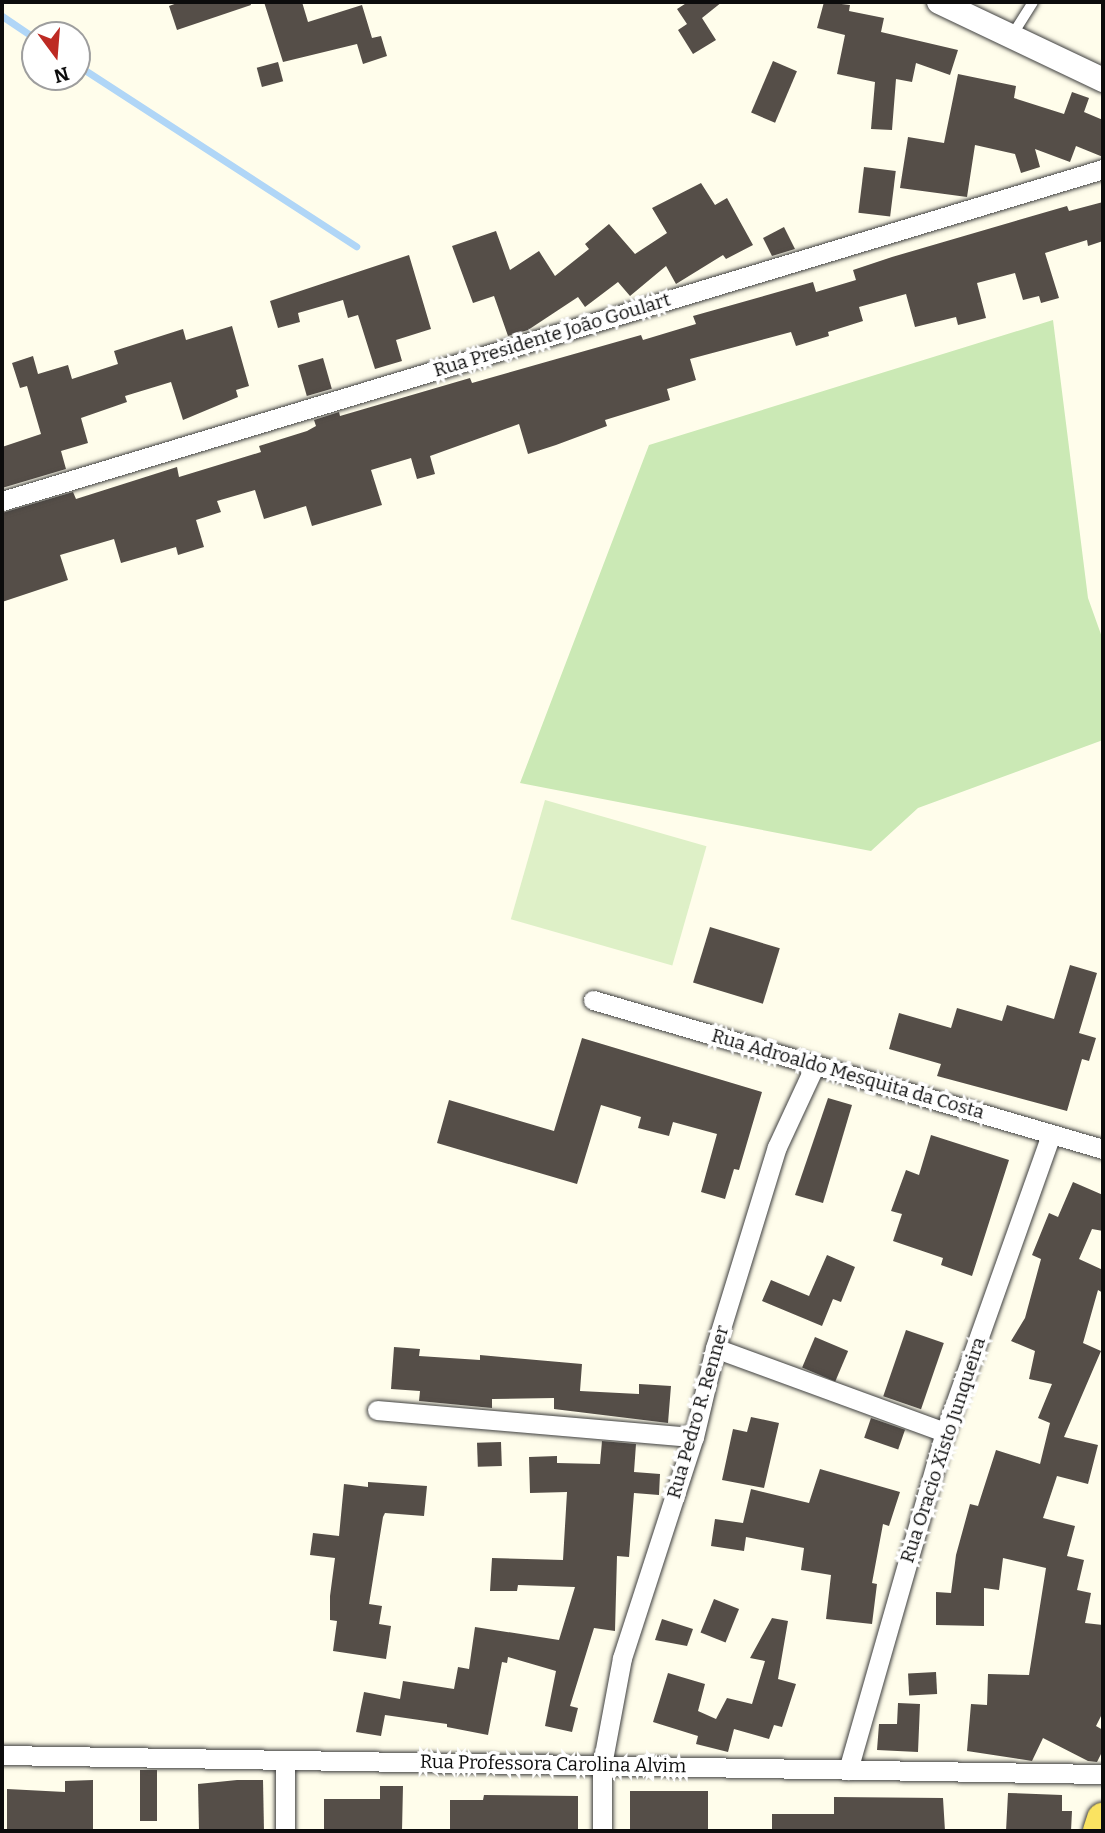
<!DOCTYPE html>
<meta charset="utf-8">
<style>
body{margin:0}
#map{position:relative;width:1105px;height:1833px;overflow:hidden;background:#fffdeb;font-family:Bitter,serif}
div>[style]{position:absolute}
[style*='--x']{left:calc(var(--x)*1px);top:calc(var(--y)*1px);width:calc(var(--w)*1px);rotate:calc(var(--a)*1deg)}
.green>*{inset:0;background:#cbe9b5}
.pitch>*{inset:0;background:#def0c7;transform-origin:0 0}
.stream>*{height:7px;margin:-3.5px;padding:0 3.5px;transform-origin:3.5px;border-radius:3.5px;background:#b0d6f7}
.building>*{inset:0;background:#554e48;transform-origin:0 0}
.roads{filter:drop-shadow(0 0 2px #3f3f3f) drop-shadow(0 0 2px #3f3f3f)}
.service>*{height:10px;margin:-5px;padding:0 5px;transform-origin:5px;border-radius:5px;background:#fff}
.minor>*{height:19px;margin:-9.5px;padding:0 9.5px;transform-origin:9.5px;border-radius:9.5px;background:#fff}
.tertiary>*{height:24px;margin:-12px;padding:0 12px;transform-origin:12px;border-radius:12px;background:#fff}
.primary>*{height:32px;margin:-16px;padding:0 16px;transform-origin:16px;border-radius:16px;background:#fae361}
span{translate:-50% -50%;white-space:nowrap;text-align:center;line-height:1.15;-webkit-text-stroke:7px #fff;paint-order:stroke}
.street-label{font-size:19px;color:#0c0c0c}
.frame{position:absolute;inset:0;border:4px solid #0c0c0c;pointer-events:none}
.north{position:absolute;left:21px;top:21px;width:70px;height:70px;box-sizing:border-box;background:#fff;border:2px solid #9e9e9e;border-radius:50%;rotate:164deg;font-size:19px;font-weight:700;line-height:28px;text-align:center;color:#0c0c0c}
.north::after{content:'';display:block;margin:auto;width:24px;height:32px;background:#bd2a23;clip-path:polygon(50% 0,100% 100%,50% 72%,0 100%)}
</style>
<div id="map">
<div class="green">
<i style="clip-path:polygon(1053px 320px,1088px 598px,1103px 640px,1103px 740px,918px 808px,871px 851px,520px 783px,649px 445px)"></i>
</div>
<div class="pitch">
<i style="left:545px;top:800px;width:168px;height:124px;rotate:16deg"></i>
</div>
<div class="stream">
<i style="--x:2;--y:16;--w:40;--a:34"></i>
<i style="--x:77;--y:65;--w:333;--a:33"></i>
</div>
<div class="building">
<i style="clip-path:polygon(180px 2px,250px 2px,251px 5px,177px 30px,169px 6px)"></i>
<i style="clip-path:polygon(264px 2px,302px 2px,308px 22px,362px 5px,372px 38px,381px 36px,387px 56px,363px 64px,357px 44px,283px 62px)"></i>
<i style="clip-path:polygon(688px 2px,722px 2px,702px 18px,716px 40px,693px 54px,678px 30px,687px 24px,677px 9px)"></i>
<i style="clip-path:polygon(824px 2px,850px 5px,849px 11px,884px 18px,881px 32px,958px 50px,950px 75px,916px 63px,912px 82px,896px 79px,892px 130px,871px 129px,875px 82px,837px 74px,845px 35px,817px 28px)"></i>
<i style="left:773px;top:61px;width:26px;height:56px;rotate:23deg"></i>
<i style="left:278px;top:62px;width:20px;height:22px;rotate:75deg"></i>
<i style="clip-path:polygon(958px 74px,1016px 86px,1014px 98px,1064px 114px,1072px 92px,1089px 98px,1084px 112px,1103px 120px,1103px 157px,1076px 146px,1070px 162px,1035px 149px,1040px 167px,1021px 173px,1015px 154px,975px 145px,967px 197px,900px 188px,908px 137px,944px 143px)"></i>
<i style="left:864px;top:167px;width:32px;height:46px;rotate:7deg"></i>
<i style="clip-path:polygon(701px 183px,715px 205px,727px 198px,753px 245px,726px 259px,723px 255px,676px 284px,666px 266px,630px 296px,618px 282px,585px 307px,578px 297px,528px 330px,508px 336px,494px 296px,473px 303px,452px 246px,496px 231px,510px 270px,539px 251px,555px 276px,589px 249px,585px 244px,609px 224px,635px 254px,667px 233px,652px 208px)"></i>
<i style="clip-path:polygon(1103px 202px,1103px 241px,1088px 246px,1087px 240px,1045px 253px,1059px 298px,1041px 303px,1039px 296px,1023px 300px,1015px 273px,977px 283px,986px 318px,958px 325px,956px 317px,915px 327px,906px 294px,859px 307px,863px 321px,828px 332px,829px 336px,796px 346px,791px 332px,690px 359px,696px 380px,667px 389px,670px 400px,605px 420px,607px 426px,556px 445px,528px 454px,519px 424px,430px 456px,435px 474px,417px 479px,411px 458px,371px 470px,382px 505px,312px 526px,306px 506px,264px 519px,255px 490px,217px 501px,221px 512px,196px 520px,204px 547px,178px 555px,176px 547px,121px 563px,114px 539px,60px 555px,68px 580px,2px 602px,2px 513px,73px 492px,76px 499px,177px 467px,179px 477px,261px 452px,259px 446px,307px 431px,316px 426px,314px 420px,339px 412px,340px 416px,470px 378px,472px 383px,641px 335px,643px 340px,696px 324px,693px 316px,813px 282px,816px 292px,856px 280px,853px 270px,892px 257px,1067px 206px,1069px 211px)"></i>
<i style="clip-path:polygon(784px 227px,795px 249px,772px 256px,763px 238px)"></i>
<i style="clip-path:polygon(409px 255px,431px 329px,396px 340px,402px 361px,375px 369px,358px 315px,348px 318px,343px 300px,298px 313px,300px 322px,278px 328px,270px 301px)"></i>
<i style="clip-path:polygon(232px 326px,249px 386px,236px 390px,238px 397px,183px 420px,171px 382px,125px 396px,127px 402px,81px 418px,88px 443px,61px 451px,66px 469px,2px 488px,2px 447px,41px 434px,27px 386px,20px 388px,12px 363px,33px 356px,38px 374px,68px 365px,72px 379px,118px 364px,114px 351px,183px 329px,186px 340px)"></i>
<i style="left:323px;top:358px;width:32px;height:26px;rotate:74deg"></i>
<i style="left:710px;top:927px;width:73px;height:58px;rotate:17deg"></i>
<i style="clip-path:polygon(1070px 965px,1097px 973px,1079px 1033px,1096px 1038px,1089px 1061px,1082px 1059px,1067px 1111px,937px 1076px,941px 1064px,889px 1049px,899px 1013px,951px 1028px,957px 1008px,1002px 1021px,1007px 1005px,1054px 1019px)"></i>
<i style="clip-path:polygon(582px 1038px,762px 1092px,739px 1170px,734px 1169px,725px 1199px,701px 1192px,717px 1134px,673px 1122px,669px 1136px,638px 1128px,641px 1117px,601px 1105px,577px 1184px,437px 1143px,449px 1100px,554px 1131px)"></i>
<i style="clip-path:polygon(828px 1098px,852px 1105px,823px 1203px,795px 1195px)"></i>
<i style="clip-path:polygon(931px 1135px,1009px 1160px,972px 1276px,941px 1265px,943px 1258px,893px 1241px,902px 1214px,891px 1211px,906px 1170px,919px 1175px)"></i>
<i style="clip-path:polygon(1073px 1182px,1103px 1195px,1103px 1231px,1092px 1229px,1079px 1259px,1103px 1270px,1103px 1293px,1098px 1290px,1083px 1343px,1101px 1351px,1064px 1437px,1098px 1445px,1088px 1484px,1057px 1476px,1043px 1518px,1075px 1526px,1067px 1556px,1084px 1560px,1077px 1590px,1091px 1593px,1085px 1623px,1103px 1625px,1103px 1712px,1096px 1726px,1103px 1730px,1103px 1750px,1097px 1762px,1088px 1761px,1043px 1738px,1032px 1761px,1026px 1760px,967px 1751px,971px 1704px,987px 1705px,988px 1674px,1029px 1675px,1046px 1568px,1003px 1558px,999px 1590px,984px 1588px,984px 1626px,936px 1625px,936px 1592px,951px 1593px,956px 1555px,970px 1504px,978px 1506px,996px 1450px,1040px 1464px,1050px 1423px,1038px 1418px,1052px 1384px,1029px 1379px,1035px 1351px,1011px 1341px,1025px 1318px,1041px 1259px,1032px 1255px,1049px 1213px,1058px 1217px)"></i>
<i style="clip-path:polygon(827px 1255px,855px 1267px,841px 1302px,833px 1299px,822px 1326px,762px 1301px,771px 1280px,809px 1296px)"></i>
<i style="left:906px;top:1330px;width:40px;height:70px;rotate:19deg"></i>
<i style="left:815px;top:1337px;width:36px;height:33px;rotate:23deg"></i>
<i style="clip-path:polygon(394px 1347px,420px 1349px,419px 1356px,480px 1360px,480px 1355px,582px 1364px,580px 1391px,639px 1394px,639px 1384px,671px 1386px,668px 1423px,554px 1409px,554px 1398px,492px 1399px,492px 1408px,419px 1401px,420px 1391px,391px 1389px)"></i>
<i style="clip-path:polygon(751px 1417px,779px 1423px,764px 1488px,722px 1480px,733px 1429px,747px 1432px)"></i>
<i style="left:871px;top:1418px;width:36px;height:21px;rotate:19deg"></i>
<i style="clip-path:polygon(602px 1441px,636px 1444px,634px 1472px,660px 1474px,659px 1495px,634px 1493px,629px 1557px,617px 1556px,615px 1631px,594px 1628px,570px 1706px,578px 1708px,572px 1732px,545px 1726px,556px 1671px,508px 1657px,507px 1663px,502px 1662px,488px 1735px,447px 1727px,447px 1724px,385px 1715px,381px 1736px,356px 1732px,364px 1692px,400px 1699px,403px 1681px,454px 1689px,458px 1667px,469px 1669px,475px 1627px,559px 1640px,575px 1587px,518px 1585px,517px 1591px,490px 1591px,492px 1558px,563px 1560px,567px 1492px,530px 1493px,529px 1457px,557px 1456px,557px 1463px,600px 1464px)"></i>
<i style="left:501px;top:1442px;width:24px;height:24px;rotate:88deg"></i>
<i style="clip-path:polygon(820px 1469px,900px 1492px,889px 1526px,883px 1524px,872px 1583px,877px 1584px,872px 1624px,826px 1619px,831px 1575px,801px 1570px,804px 1548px,746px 1537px,744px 1551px,711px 1546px,715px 1519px,743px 1523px,751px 1489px,809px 1503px)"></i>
<i style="clip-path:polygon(368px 1482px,427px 1486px,424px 1516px,385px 1513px,383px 1517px,369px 1604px,382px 1606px,379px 1624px,391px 1626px,386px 1659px,333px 1651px,337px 1621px,330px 1620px,330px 1596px,335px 1558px,310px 1555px,313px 1533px,339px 1536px,344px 1484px,368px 1487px)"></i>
<i style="left:714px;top:1599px;width:27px;height:36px;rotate:22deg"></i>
<i style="clip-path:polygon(772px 1618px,788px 1621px,778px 1679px,796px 1684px,782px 1727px,774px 1725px,769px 1739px,734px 1729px,728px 1752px,696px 1744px,698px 1736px,653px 1722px,668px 1673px,705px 1684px,698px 1711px,716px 1719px,727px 1698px,752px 1704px,765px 1661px,750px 1658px)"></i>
<i style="clip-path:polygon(662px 1619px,693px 1629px,687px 1646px,655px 1640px)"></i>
<i style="left:936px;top:1672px;width:22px;height:28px;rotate:87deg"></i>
<i style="clip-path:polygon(898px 1703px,920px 1704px,918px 1752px,877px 1750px,879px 1724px,897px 1724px)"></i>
<i style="left:140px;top:1770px;width:17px;height:51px"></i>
<i style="clip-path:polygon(93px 1780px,93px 1831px,7px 1831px,7px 1789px,65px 1792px,65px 1781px)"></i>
<i style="clip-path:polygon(237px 1780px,263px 1780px,264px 1831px,199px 1831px,198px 1784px)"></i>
<i style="clip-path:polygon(380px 1786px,403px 1786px,402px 1831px,324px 1830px,324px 1799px,380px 1799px)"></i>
<i style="left:630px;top:1791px;width:78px;height:40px"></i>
<i style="clip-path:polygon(1008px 1793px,1062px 1795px,1062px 1811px,1072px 1811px,1071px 1831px,1006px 1831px)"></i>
<i style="clip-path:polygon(484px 1795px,578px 1796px,578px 1831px,450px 1831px,450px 1800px,483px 1800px)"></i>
<i style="clip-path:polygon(834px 1797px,943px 1798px,945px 1831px,772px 1831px,772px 1814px,834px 1814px)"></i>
</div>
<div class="roads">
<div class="service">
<i style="--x:1011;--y:37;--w:41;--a:-57.8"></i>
</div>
<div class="minor">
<i style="--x:2;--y:501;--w:1150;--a:-16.78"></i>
<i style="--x:593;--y:1000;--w:531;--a:16.29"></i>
<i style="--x:715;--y:1348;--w:245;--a:20.1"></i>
<i style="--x:377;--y:1410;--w:318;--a:4.9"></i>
<i style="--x:2;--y:1755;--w:1101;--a:0.99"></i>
<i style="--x:285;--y:1760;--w:71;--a:90"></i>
<i style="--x:848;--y:1770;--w:352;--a:-74"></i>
<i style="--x:945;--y:1432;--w:316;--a:-70.4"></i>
<i style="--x:602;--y:1831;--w:66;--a:-90"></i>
<i style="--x:602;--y:1765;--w:109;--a:-79.4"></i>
<i style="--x:622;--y:1658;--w:232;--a:-72"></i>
<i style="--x:694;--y:1437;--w:91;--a:-76.7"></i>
<i style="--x:715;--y:1348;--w:210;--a:-72.9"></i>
<i style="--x:777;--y:1147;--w:90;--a:-65.1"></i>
</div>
<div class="tertiary">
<i style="--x:939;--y:2;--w:182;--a:25.4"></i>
</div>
<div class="primary">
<i style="--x:1099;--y:1831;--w:13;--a:-72"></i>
</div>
</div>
<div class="street-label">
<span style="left:552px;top:335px;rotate:-17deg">Rua Presidente João Goulart</span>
<span style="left:848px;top:1074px;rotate:16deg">Rua Adroaldo Mesquita da Costa</span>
<span style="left:698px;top:1412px;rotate:-74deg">Rua Pedro R. Renner</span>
<span style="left:943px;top:1450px;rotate:-72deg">Rua Oracio Xisto Junqueira</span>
<span style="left:553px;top:1764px;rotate:1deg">Rua Professora Carolina Alvim</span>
</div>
<div class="frame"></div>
<div class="north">N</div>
</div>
